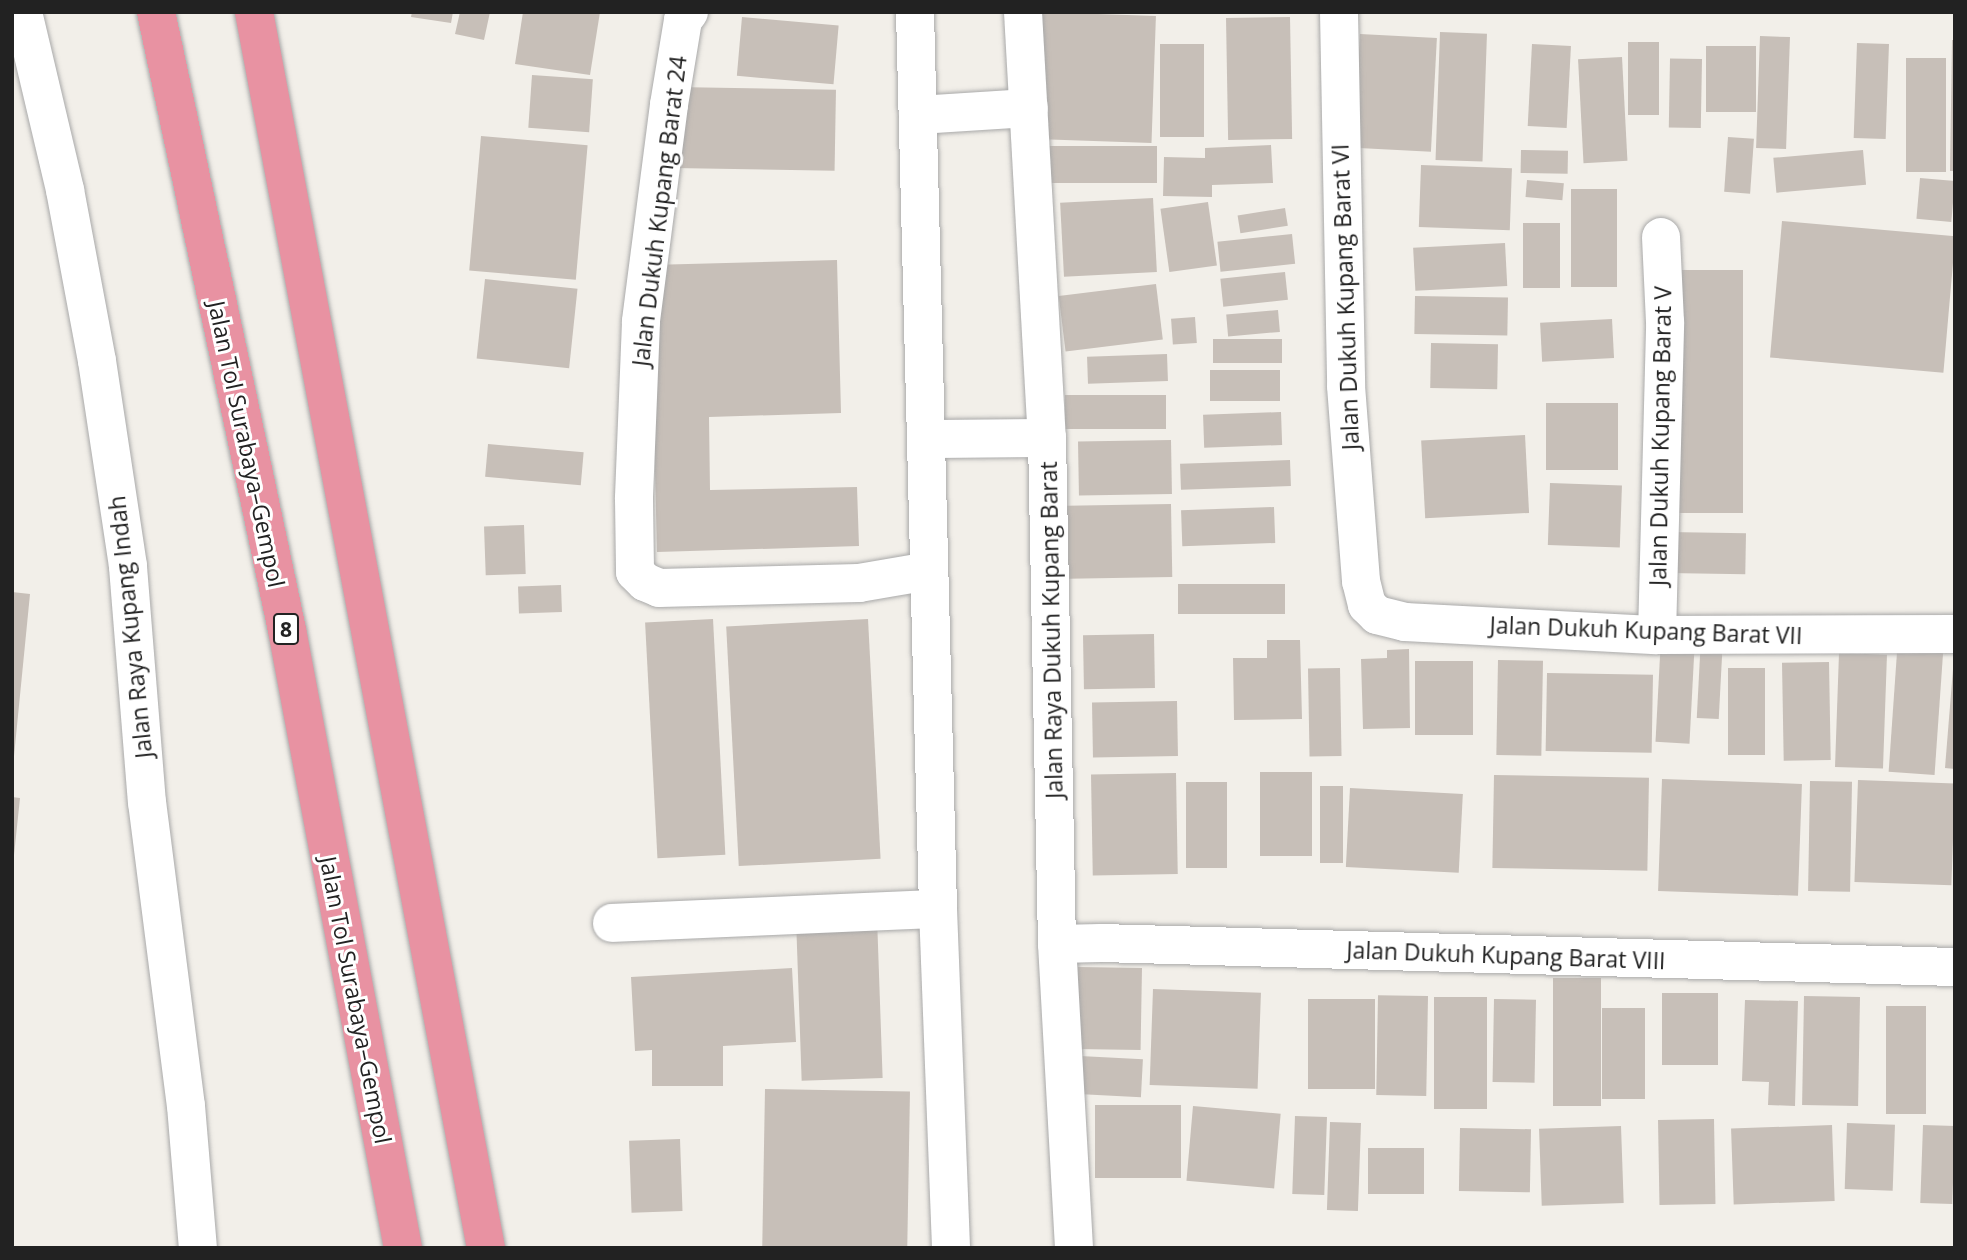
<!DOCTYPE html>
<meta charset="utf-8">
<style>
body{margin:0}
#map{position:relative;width:1967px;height:1260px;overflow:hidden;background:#f2efe9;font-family:"Open Sans",sans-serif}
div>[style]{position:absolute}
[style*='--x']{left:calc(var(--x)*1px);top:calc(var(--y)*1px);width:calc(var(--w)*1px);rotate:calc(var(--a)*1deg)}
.building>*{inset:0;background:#c7bfb8;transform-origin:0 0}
.roads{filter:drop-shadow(0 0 2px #a9a9a9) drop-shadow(0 0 2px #a9a9a9)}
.minor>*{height:38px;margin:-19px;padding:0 19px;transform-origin:19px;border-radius:19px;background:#fff}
.highway>*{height:38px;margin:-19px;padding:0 19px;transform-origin:19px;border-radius:19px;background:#e892a2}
span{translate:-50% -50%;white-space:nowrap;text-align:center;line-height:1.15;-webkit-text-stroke:6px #fff;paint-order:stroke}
.shield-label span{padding:2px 5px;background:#fff;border:2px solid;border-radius:5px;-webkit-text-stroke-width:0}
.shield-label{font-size:21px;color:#222;font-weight:700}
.street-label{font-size:23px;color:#222}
.frame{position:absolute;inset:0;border:14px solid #222;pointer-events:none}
</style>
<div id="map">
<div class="building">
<i style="clip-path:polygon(412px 12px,453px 12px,451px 23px,411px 17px)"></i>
<i style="clip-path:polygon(460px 12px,490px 12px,484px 40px,455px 34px)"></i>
<i style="clip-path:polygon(523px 12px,600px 12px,590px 75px,515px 64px)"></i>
<i style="left:1040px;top:12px;width:116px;height:127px;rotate:2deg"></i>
<i style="left:742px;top:17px;width:97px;height:59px;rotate:5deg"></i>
<i style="left:1290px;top:17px;width:122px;height:64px;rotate:89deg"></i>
<i style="left:1440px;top:32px;width:47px;height:128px;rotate:2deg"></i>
<i style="left:1360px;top:34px;width:77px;height:114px;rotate:3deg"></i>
<i style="left:1760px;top:36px;width:30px;height:112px;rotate:2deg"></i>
<i style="clip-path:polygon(1952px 40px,1955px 40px,1955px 171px,1950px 171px)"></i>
<i style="left:1628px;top:42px;width:31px;height:73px"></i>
<i style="left:1857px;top:43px;width:32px;height:95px;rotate:2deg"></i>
<i style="left:1160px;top:44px;width:44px;height:93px"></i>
<i style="left:1532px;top:44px;width:39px;height:82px;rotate:3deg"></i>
<i style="left:1706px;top:46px;width:50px;height:66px"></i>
<i style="left:1622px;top:57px;width:104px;height:44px;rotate:87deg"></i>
<i style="left:1906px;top:58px;width:40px;height:114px"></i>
<i style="left:1702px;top:59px;width:69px;height:32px;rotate:91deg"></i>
<i style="left:532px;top:75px;width:61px;height:53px;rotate:4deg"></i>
<i style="left:675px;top:87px;width:161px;height:81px;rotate:1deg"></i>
<i style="left:481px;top:136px;width:107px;height:135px;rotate:5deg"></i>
<i style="left:1728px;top:137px;width:26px;height:55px;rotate:4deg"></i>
<i style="clip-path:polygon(1271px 145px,1273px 183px,1212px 185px,1212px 197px,1163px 196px,1164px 157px,1205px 158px,1205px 148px)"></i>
<i style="left:1043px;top:146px;width:114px;height:37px"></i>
<i style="left:1521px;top:150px;width:47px;height:23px;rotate:1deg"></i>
<i style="left:1863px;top:150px;width:35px;height:90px;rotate:85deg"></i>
<i style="left:1421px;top:165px;width:91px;height:62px;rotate:2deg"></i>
<i style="left:1920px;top:178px;width:35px;height:41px;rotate:5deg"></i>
<i style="left:1527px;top:180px;width:37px;height:17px;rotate:5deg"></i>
<i style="left:1571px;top:189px;width:46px;height:98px"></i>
<i style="left:1153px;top:198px;width:74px;height:93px;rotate:87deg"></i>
<i style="left:1208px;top:202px;width:64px;height:48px;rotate:82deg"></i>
<i style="left:1285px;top:208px;width:18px;height:48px;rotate:81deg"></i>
<i style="left:1782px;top:221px;width:174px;height:137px;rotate:5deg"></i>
<i style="left:1523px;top:223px;width:37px;height:65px"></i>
<i style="left:1292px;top:234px;width:30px;height:75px;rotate:84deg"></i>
<i style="left:1505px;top:243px;width:43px;height:92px;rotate:87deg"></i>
<i style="clip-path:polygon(837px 260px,841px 413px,709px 417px,710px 490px,857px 487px,859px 546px,657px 552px,650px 265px)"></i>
<i style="left:1672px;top:270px;width:71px;height:243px"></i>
<i style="left:1285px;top:272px;width:28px;height:65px;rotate:84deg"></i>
<i style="left:485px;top:279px;width:93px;height:80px;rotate:6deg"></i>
<i style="left:1156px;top:284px;width:56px;height:98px;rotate:83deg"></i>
<i style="left:1415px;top:296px;width:93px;height:38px;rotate:1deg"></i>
<i style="left:1278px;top:310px;width:22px;height:52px;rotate:85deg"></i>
<i style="left:1195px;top:317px;width:26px;height:24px;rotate:86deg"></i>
<i style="left:1612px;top:319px;width:39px;height:72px;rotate:87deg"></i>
<i style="left:1282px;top:339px;width:24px;height:69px;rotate:90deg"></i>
<i style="left:1431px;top:343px;width:67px;height:45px;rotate:1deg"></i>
<i style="left:1167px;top:354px;width:27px;height:80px;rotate:88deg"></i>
<i style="left:1280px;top:370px;width:31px;height:70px;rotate:90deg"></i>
<i style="left:1166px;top:395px;width:34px;height:101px;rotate:90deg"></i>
<i style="left:1546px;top:403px;width:72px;height:67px"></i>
<i style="left:1281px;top:412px;width:33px;height:78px;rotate:88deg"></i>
<i style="left:1525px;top:435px;width:78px;height:104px;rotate:87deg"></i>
<i style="left:1171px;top:440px;width:54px;height:93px;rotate:89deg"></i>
<i style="left:488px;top:444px;width:96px;height:33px;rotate:5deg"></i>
<i style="left:1290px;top:460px;width:26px;height:110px;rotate:88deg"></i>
<i style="left:1550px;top:483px;width:72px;height:62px;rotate:2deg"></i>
<i style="left:1171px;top:504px;width:73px;height:119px;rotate:89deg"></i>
<i style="left:1274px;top:507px;width:36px;height:93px;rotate:88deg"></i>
<i style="left:524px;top:525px;width:49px;height:40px;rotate:88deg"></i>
<i style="left:1668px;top:532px;width:78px;height:41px;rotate:1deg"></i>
<i style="left:1285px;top:584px;width:30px;height:107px;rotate:90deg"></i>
<i style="left:561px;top:585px;width:27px;height:43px;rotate:88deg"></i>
<i style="clip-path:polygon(12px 592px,30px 594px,14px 756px,12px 755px)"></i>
<i style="left:713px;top:619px;width:236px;height:68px;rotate:87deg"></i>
<i style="left:868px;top:619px;width:240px;height:142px;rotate:87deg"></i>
<i style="left:1154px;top:634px;width:54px;height:71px;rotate:89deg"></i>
<i style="left:1661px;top:637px;width:34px;height:105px;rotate:3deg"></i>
<i style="left:1701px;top:637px;width:22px;height:81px;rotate:3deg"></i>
<i style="left:1898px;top:638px;width:46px;height:134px;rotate:4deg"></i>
<i style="clip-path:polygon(1267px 640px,1300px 640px,1302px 719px,1234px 720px,1233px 658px,1267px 658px)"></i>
<i style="clip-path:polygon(1409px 649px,1410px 728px,1363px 729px,1361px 659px,1387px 658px,1387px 650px)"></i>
<i style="left:1839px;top:653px;width:48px;height:114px;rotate:2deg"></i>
<i style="left:1498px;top:660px;width:45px;height:95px;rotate:1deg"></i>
<i style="left:1415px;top:661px;width:58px;height:74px"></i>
<i style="left:1829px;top:662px;width:98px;height:47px;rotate:89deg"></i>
<i style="left:1340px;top:668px;width:88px;height:32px;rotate:89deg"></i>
<i style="left:1728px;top:668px;width:37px;height:87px"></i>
<i style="clip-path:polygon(1953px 669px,1955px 669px,1955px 769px,1945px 768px)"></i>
<i style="left:1547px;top:673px;width:106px;height:78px;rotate:1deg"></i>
<i style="left:1177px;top:701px;width:55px;height:85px;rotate:89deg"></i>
<i style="left:1260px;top:772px;width:52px;height:84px"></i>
<i style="left:1176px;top:773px;width:101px;height:85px;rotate:89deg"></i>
<i style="left:1494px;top:775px;width:155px;height:93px;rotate:1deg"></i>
<i style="left:1662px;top:779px;width:140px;height:112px;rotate:2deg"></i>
<i style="left:1858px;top:780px;width:97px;height:102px;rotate:2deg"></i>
<i style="left:1810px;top:781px;width:42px;height:110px;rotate:1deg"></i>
<i style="left:1186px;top:782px;width:41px;height:86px"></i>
<i style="left:1320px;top:786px;width:23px;height:77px"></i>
<i style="left:1350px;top:788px;width:113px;height:79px;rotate:3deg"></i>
<i style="clip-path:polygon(12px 797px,20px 798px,14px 855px,12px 855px)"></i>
<i style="left:877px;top:917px;width:161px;height:81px;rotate:88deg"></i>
<i style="left:1078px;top:967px;width:64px;height:82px;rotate:1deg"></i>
<i style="clip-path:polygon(792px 968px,796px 1042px,723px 1046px,723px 1086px,652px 1086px,652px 1050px,635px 1051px,631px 977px)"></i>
<i style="left:1553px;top:978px;width:48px;height:128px"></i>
<i style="left:1153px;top:989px;width:108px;height:96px;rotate:2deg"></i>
<i style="left:1662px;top:993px;width:56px;height:72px"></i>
<i style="left:1428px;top:996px;width:100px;height:50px;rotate:91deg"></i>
<i style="left:1804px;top:996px;width:56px;height:109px;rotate:1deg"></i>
<i style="left:1487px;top:997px;width:112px;height:53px;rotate:90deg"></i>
<i style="left:1308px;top:999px;width:67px;height:90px"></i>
<i style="left:1494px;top:999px;width:42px;height:83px;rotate:1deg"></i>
<i style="clip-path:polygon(1745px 1000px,1798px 1001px,1795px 1106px,1768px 1105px,1769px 1082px,1742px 1081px)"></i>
<i style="left:1886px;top:1006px;width:40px;height:108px"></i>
<i style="left:1602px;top:1008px;width:43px;height:91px"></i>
<i style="left:1080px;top:1056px;width:63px;height:38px;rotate:3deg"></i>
<i style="left:765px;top:1089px;width:145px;height:159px;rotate:1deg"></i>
<i style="left:1095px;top:1105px;width:86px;height:73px"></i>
<i style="left:1193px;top:1106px;width:88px;height:75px;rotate:5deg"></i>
<i style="left:1295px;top:1116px;width:32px;height:78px;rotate:2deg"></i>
<i style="left:1714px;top:1119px;width:85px;height:56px;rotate:89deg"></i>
<i style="left:1330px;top:1122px;width:31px;height:88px;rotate:2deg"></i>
<i style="left:1847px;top:1123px;width:48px;height:66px;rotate:2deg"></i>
<i style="left:1832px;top:1125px;width:76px;height:101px;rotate:88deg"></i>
<i style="left:1923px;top:1125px;width:32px;height:78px;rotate:2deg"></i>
<i style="left:1621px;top:1126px;width:77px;height:82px;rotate:88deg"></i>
<i style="left:1460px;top:1128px;width:71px;height:63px;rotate:1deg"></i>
<i style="left:680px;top:1139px;width:72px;height:51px;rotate:88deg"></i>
<i style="left:1368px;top:1148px;width:56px;height:46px"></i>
</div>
<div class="roads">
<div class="minor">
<i style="--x:23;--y:12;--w:183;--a:76.7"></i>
<i style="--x:65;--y:190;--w:174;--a:79.4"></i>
<i style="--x:97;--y:361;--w:208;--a:81.4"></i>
<i style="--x:128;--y:567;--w:236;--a:85.4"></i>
<i style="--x:147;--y:802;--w:306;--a:82.7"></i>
<i style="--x:186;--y:1106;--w:143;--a:85.2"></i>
<i style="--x:689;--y:12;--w:10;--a:127"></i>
<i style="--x:683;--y:20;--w:86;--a:99.4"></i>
<i style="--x:669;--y:105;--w:219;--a:97.4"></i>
<i style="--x:641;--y:322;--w:177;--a:92.3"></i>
<i style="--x:634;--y:499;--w:73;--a:89.2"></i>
<i style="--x:635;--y:572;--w:14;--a:45"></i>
<i style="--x:645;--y:582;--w:15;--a:23"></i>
<i style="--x:659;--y:588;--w:200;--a:-1.4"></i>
<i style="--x:859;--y:583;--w:71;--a:-9.7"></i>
<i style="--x:915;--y:12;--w:897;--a:88.53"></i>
<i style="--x:938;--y:909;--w:339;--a:87.8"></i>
<i style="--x:1023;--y:12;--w:427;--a:86.8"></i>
<i style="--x:1047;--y:438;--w:506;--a:88.87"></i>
<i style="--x:1057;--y:944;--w:304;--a:86.8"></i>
<i style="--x:1339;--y:12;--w:374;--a:88.9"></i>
<i style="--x:1346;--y:386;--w:196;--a:85.6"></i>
<i style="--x:1361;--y:581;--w:25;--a:76"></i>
<i style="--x:1367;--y:605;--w:14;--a:45"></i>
<i style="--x:1377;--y:615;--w:29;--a:14"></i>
<i style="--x:1405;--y:622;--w:252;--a:3"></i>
<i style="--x:1657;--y:635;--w:298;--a:-0.2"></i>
<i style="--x:918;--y:115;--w:111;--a:-3.6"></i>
<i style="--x:928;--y:439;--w:119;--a:-0.5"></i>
<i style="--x:1657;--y:635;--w:313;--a:-88.5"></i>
<i style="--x:1665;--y:322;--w:85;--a:-92.7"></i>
<i style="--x:612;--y:923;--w:326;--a:-2.5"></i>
<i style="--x:1057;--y:944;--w:44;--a:-1.3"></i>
<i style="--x:1101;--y:943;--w:854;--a:1.61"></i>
</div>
<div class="highway">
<i style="--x:156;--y:12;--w:632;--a:78.03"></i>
<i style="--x:287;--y:630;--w:629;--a:79.37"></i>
<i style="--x:254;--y:12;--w:1258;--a:79.37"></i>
</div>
</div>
<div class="shield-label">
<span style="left:286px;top:629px">8</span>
</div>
<div class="street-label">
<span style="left:659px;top:211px;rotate:-83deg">Jalan Dukuh Kupang Barat 24</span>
<span style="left:1345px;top:297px;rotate:-92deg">Jalan Dukuh Kupang Barat VI</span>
<span style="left:1660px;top:436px;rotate:-89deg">Jalan Dukuh Kupang Barat V</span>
<span style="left:247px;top:444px;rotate:78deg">Jalan Tol Surabaya–Gempol</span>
<span style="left:130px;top:627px;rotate:-96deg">Jalan Raya Kupang Indah</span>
<span style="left:1051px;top:630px;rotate:-91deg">Jalan Raya Dukuh Kupang Barat</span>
<span style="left:1646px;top:630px;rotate:2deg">Jalan Dukuh Kupang Barat VII</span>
<span style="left:1506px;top:955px;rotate:2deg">Jalan Dukuh Kupang Barat VIII</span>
<span style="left:356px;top:1000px;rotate:79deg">Jalan Tol Surabaya–Gempol</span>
</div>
<div class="frame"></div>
</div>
